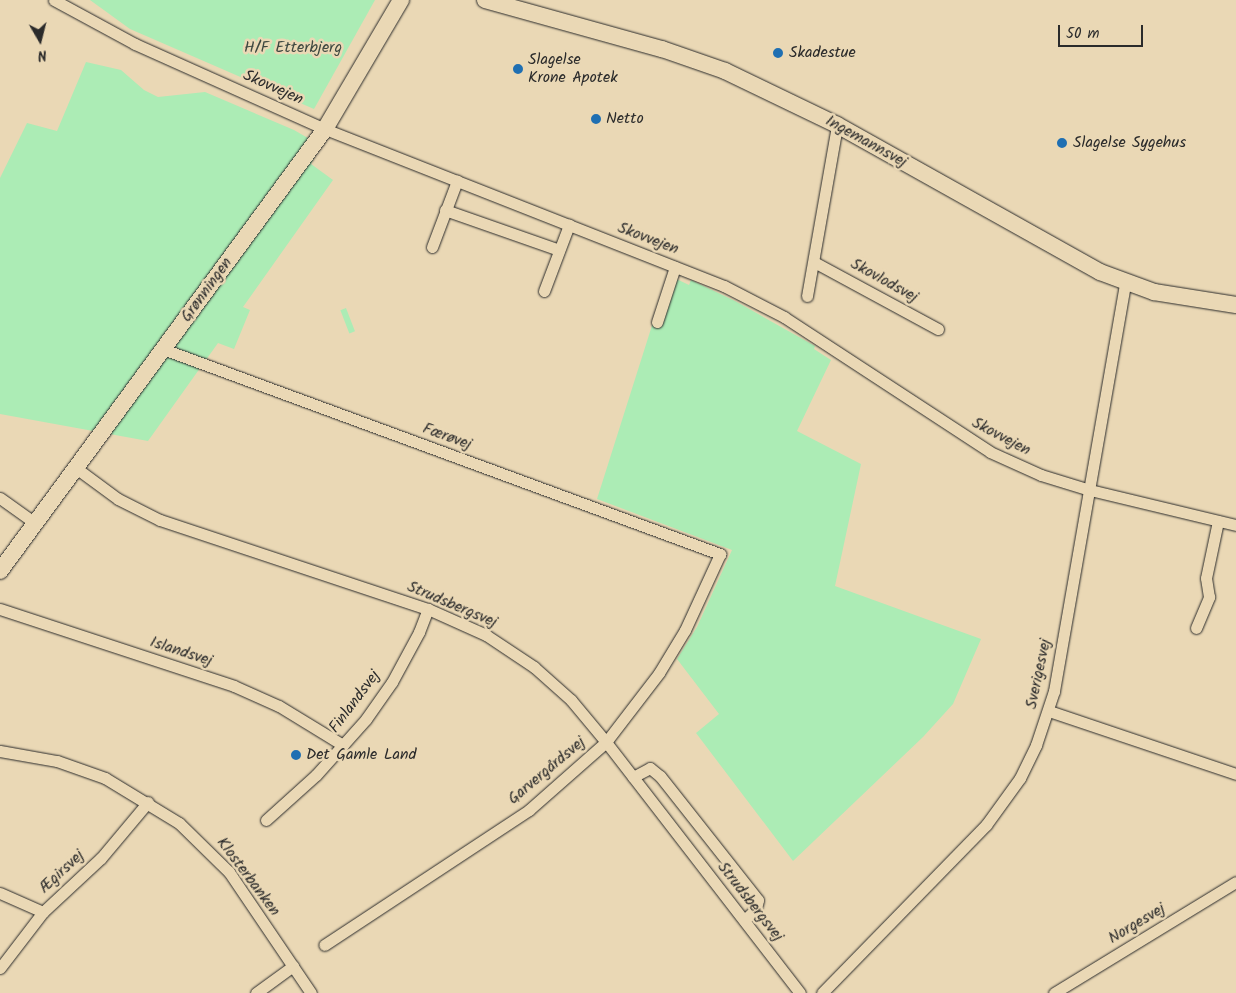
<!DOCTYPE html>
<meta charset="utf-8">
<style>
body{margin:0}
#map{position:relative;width:1236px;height:993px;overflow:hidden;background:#ead8b5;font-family:Kalam,sans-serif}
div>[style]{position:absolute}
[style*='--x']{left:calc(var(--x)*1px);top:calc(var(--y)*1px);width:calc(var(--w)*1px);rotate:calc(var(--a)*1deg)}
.green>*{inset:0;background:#acecb5;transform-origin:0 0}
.roads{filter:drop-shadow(0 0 1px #2b2b2b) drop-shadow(0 0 1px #2b2b2b)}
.street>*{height:11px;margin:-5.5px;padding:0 5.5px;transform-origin:5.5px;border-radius:5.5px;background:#ead8b5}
.secondary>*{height:16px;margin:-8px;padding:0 8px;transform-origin:8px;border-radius:8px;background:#ead8b5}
.dots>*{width:14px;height:14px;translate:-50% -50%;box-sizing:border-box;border:2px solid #ead8b5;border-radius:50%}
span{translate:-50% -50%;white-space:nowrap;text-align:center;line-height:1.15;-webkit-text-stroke:5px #ead8b5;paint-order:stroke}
.park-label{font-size:16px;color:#3e4840}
.poi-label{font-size:16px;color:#2b2b2b}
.left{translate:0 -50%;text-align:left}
.street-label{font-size:16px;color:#2b2b2b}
.north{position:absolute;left:15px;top:15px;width:50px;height:50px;-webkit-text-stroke:4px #ead8b5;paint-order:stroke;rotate:172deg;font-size:14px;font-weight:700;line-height:20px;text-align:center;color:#2b2b2b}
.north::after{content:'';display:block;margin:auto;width:18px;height:22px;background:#2b2b2b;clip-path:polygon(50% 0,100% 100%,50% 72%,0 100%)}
.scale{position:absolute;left:1058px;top:25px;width:85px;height:22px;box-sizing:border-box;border:2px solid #2b2b2b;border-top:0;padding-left:6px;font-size:15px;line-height:18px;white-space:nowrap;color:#2b2b2b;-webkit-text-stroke:4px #ead8b5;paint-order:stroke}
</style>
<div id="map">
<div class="green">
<i style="clip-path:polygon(90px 0,375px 0,314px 109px,130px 29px)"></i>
<i style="clip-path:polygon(86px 62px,121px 70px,144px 90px,158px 97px,205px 92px,294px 130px,320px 145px,311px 164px,333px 180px,243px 307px,250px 310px,234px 349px,218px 343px,148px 441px,0 414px,0 178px,27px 123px,57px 131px)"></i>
<i style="clip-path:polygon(668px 275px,689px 285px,691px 280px,735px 301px,815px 346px,814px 349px,831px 360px,797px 431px,861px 464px,835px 586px,981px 639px,953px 704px,923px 737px,793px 861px,696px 733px,719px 714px,677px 659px,697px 627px,732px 550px,597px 499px)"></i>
<i style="left:346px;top:308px;width:25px;height:6px;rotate:69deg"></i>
</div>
<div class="roads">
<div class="street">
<i style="--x:54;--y:0;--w:92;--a:28.5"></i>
<i style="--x:135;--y:44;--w:208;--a:24.1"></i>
<i style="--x:325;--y:129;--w:429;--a:21.5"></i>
<i style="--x:724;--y:286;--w:68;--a:27.3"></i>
<i style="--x:784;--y:317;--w:246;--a:33.2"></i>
<i style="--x:990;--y:452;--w:56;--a:24.3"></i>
<i style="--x:1041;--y:475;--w:51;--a:17"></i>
<i style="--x:1090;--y:490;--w:150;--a:13.5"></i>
<i style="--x:445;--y:210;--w:121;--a:19.3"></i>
<i style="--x:432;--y:247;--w:71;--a:-69.3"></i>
<i style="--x:814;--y:262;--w:141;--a:28.4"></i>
<i style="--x:544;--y:291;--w:71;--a:-69.3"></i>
<i style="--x:807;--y:296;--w:174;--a:-80"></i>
<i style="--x:657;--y:322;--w:58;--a:-71.9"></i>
<i style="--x:163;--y:349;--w:594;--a:20.21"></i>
<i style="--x:720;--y:554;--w:84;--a:114.7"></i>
<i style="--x:685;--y:630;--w:50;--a:121.2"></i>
<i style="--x:659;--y:673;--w:87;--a:127.5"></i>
<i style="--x:606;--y:742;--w:103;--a:138.6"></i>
<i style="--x:529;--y:810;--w:245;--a:146.6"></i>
<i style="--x:76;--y:468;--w:52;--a:36.4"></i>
<i style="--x:118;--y:499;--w:47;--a:26.6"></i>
<i style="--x:160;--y:520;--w:282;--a:18.4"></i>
<i style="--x:428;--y:609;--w:64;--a:24.1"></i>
<i style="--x:486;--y:635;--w:58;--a:33.7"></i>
<i style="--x:534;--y:667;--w:50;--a:41.7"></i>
<i style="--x:571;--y:700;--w:55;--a:50.2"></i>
<i style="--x:606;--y:742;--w:317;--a:52.3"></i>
<i style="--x:0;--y:498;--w:43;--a:35.5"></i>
<i style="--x:0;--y:609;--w:246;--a:18.2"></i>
<i style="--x:234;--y:686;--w:49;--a:24"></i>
<i style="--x:279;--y:706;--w:75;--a:31.4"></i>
<i style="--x:1196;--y:628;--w:34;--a:-67"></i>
<i style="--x:1209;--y:597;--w:19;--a:-99"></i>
<i style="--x:1206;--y:578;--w:58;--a:-78.1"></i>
<i style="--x:1049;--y:711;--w:197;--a:18.6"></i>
<i style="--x:0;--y:751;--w:58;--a:10"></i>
<i style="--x:57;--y:761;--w:51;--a:19.5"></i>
<i style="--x:105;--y:778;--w:87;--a:31.3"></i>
<i style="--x:179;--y:823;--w:70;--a:44.4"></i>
<i style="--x:229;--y:872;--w:146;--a:55.9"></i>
<i style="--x:633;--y:777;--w:19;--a:-28"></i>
<i style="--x:650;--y:768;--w:13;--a:39"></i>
<i style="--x:660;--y:776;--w:158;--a:51.7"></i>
<i style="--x:758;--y:900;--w:9;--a:103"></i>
<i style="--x:756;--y:909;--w:16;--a:137"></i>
<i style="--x:266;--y:820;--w:67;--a:-42"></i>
<i style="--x:316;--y:775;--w:75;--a:-48.2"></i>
<i style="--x:366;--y:719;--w:45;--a:-54.9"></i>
<i style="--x:392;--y:682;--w:57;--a:-61.6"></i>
<i style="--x:419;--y:632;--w:25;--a:-69"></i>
<i style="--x:0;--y:893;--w:47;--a:23.8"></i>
<i style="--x:0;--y:968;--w:71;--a:-52.5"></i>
<i style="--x:43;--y:912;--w:79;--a:-43"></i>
<i style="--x:101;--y:858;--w:73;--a:-50"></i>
<i style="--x:256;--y:993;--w:46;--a:-36.1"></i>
<i style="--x:822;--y:993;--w:235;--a:-45.7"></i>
<i style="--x:986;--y:825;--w:58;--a:-54.1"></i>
<i style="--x:1020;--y:778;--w:37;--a:-64"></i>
<i style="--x:1036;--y:745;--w:57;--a:-71.6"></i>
<i style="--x:1054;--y:691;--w:414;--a:-80.1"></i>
<i style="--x:1054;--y:993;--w:213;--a:-31.4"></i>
</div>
<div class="secondary">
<i style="--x:485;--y:0;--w:184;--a:15.5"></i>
<i style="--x:662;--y:49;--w:67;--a:19.2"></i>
<i style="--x:725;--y:71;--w:124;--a:25.7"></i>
<i style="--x:837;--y:125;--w:301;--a:29.2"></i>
<i style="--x:1100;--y:272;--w:58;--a:20.3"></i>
<i style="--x:1154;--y:292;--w:83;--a:9"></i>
<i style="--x:0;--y:571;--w:549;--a:-53.67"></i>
<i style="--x:325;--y:129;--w:150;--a:-59.5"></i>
</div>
</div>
<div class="dots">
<i style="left:778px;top:53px;background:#1f6fb2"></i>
<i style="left:518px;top:69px;background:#1f6fb2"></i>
<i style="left:596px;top:119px;background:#1f6fb2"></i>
<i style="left:1062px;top:143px;background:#1f6fb2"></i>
<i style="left:296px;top:755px;background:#1f6fb2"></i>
</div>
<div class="park-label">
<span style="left:293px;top:48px">H/F Etterbjerg</span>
</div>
<div class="poi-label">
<span class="left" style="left:789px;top:53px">Skadestue</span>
<span class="left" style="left:528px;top:69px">Slagelse<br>Krone Apotek</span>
<span class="left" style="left:606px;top:119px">Netto</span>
<span class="left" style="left:1073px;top:143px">Slagelse Sygehus</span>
<span class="left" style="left:306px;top:755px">Det Gamle Land</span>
</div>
<div class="street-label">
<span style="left:273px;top:88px;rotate:24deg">Skovvejen</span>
<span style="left:866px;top:142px;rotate:29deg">Ingemannsvej</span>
<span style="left:648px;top:239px;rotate:21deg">Skovvejen</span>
<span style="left:884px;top:281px;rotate:29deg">Skovlodsvej</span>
<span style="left:207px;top:290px;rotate:-54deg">Grønningen</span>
<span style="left:447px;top:437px;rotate:20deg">Færøvej</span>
<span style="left:1001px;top:437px;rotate:28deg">Skovvejen</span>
<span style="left:452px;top:605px;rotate:23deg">Strudsbergsvej</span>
<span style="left:181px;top:652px;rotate:18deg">Islandsvej</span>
<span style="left:1039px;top:674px;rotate:-78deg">Sverigesvej</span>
<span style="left:355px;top:702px;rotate:-53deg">Finlandsvej</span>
<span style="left:547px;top:771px;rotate:-40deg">Garvergårdsvej</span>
<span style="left:62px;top:872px;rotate:-43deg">Ægirsvej</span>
<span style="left:248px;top:877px;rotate:53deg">Klosterbanken</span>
<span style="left:750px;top:902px;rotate:52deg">Strudsbergsvej</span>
<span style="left:1137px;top:924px;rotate:-31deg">Norgesvej</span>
</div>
<div class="north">N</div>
<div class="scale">50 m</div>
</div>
